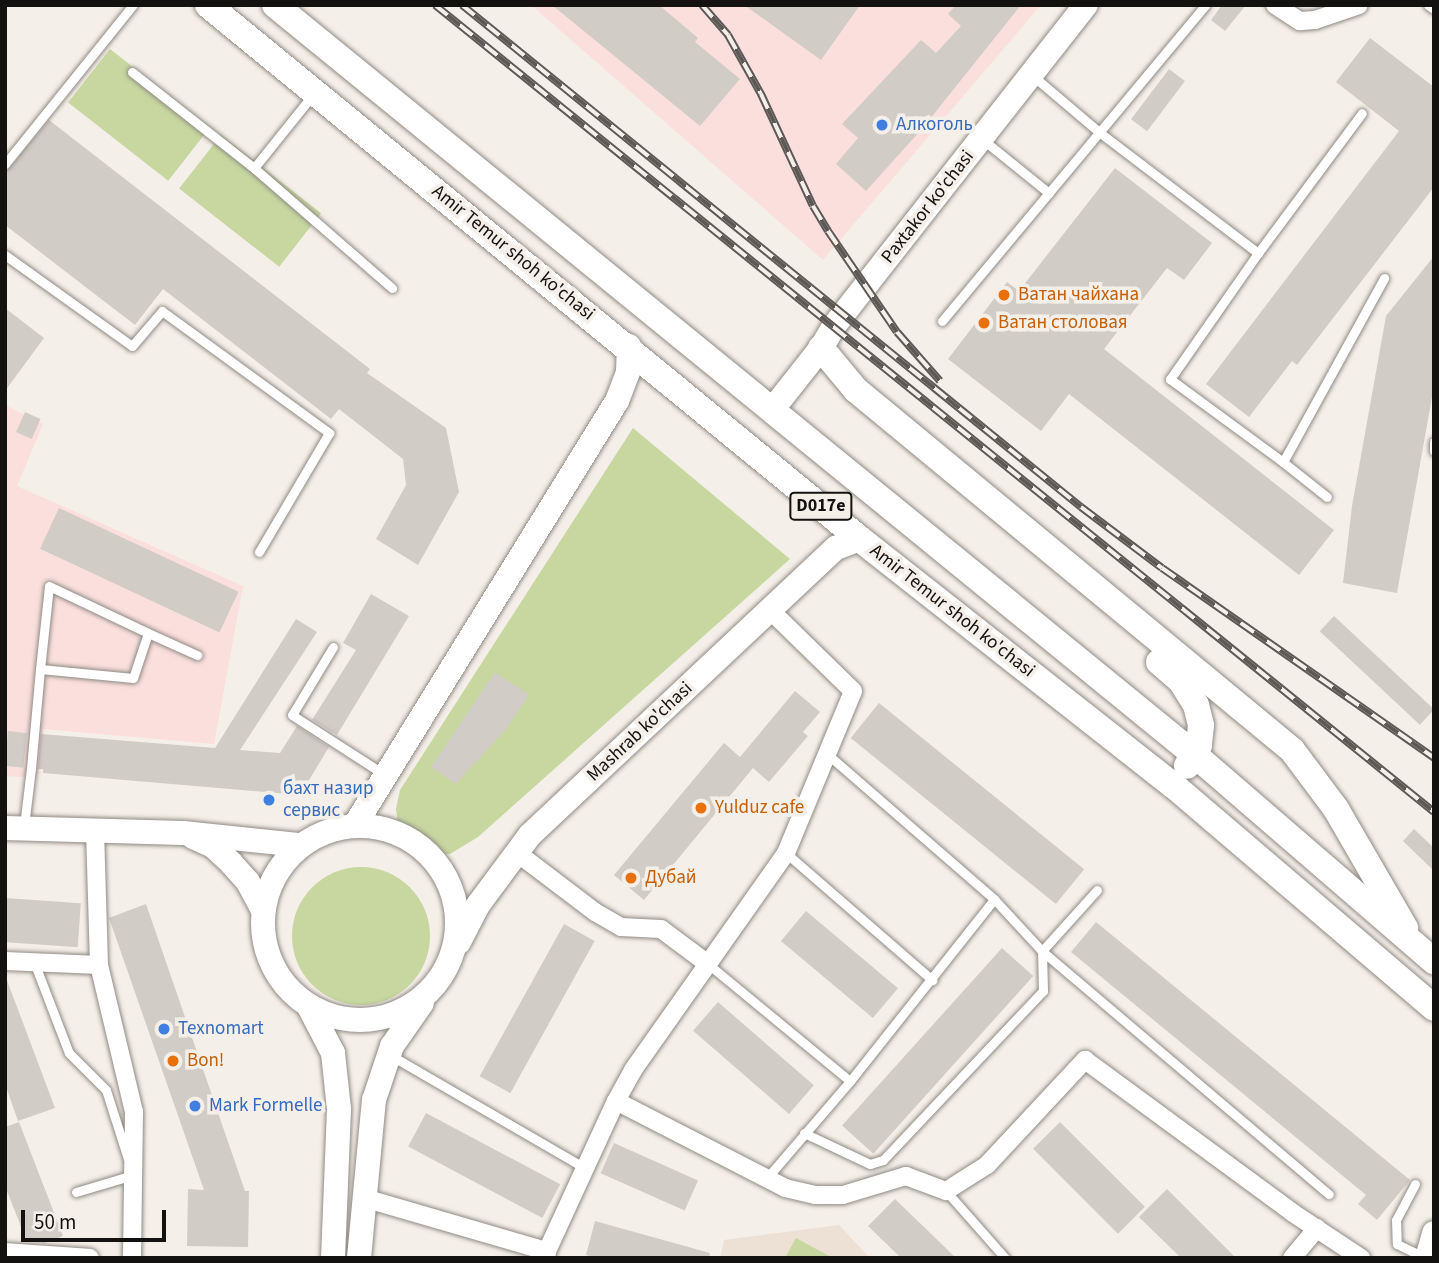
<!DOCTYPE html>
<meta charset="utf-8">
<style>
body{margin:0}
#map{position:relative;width:1439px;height:1263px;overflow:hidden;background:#f5efe9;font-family:"Source Sans 3",sans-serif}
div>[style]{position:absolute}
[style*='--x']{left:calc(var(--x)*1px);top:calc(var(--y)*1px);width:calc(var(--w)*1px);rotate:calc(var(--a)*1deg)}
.industrial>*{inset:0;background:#fadfdc}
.built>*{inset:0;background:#ede1d5}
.green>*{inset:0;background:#c7d79f;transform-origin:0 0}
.round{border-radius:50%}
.building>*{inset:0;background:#d2ccc7;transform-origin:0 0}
.roads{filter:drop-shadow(0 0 2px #908a85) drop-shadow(0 0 2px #908a85)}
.lane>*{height:9px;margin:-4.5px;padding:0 4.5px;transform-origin:4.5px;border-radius:4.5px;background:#fff}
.street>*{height:18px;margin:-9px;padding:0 9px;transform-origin:9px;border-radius:9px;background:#fff}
.secondary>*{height:24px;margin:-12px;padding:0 12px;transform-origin:12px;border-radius:12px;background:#fff}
.secondary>.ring{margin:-12px;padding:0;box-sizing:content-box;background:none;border:24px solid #fff;border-radius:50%}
.primary>*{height:26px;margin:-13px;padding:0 13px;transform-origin:13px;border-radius:13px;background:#fff}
.rail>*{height:8px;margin-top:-4px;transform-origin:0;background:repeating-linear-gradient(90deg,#f5efe9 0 16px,#5d5956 0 32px);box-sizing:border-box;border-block:2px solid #5d5956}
.dots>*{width:19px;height:19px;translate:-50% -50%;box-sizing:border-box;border:4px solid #f5efe9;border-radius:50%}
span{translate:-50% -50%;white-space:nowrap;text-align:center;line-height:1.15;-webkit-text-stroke:7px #f5efe9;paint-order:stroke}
.shield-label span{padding:2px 5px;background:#f5efe9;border:2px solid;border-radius:5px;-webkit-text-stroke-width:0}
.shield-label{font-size:18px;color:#141210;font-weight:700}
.shop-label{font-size:19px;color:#366cbe}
.left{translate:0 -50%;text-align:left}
.street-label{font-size:19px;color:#141210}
.food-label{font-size:19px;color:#c56008}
.frame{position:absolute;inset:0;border:7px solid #141210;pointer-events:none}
.scale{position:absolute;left:21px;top:1210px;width:145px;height:32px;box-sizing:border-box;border:4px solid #141210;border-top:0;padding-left:9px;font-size:21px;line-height:24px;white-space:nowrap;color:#141210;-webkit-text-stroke:5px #f5efe9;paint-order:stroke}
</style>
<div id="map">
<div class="industrial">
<i style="clip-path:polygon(531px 5px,1041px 5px,823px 260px)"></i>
<i style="clip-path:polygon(5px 405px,43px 424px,17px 486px,243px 586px,214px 744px,43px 729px,37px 778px,5px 776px)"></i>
</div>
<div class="built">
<i style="clip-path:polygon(839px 1225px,870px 1258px,720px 1258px,724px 1240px)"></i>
</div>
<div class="green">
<i style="left:110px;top:49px;width:127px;height:68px;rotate:38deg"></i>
<i style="left:221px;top:135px;width:127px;height:68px;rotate:38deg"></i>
<i style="clip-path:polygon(633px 428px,790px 559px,478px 837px,450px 854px,435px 854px,420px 848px,398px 824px,396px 809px,400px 790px)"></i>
<i class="round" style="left:292px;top:867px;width:138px;height:138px"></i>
<i style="clip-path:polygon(796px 1238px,833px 1258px,785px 1258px)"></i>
</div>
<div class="building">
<i style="clip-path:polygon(552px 5px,659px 5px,698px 38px,695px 42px,740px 79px,700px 126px)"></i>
<i style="clip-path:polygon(744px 5px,860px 5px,821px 60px)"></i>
<i style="clip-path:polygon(956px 5px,1021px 5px,921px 130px,866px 191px,836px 164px,858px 138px,842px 124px,921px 40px,936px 53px,961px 26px,948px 14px)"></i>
<i style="clip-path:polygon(1222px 5px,1246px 5px,1225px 31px,1211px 20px)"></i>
<i style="clip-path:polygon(1370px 38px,1434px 87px,1434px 187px,1297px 365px,1292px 361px,1249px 417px,1206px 384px,1399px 131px,1336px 82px)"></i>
<i style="left:1169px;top:69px;width:20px;height:63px;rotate:37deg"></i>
<i style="clip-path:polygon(49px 120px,370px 369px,367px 373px,446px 428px,459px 492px,418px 565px,376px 539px,406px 485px,403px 459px,339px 409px,331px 419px,163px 289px,135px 325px,5px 225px,5px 173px)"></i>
<i style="clip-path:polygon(1115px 168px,1212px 243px,1184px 280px,1167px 268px,1104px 349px,1334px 530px,1299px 575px,1069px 394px,1041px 431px,948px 359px,1007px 282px,1019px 291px)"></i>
<i style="clip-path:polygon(1434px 256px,1434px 386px,1397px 593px,1343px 583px,1352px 506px,1386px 316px)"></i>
<i style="clip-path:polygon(5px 308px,44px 338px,5px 391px)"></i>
<i style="left:25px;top:412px;width:17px;height:22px;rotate:24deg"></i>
<i style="left:59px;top:508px;width:198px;height:45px;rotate:25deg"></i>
<i style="clip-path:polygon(371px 594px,409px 616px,337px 735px,312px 720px,356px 650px,343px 643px)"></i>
<i style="left:1334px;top:616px;width:137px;height:21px;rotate:43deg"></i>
<i style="clip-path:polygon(296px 619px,317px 632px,240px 750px,280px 753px,297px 726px,329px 747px,300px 795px,43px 773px,43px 769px,38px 769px,41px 734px,215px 748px)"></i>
<i style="clip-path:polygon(495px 672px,529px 695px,506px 729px,456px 784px,431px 767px)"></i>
<i style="clip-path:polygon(795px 691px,820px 712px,803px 732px,808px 736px,769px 782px,753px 768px,644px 900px,614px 875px,724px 743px,740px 757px)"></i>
<i style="left:879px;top:703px;width:264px;height:45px;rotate:39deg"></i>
<i style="left:8px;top:731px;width:19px;height:35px;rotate:6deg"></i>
<i style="clip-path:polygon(1414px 829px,1434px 848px,1434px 871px,1403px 841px)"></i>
<i style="left:5px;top:898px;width:76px;height:44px;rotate:4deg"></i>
<i style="clip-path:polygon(146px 904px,245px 1191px,249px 1191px,248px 1247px,187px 1246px,188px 1189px,204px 1190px,109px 918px)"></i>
<i style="left:806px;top:911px;width:120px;height:39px;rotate:40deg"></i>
<i style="clip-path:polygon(1096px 922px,1410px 1180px,1377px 1220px,1358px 1204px,1366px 1195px,1071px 952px)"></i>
<i style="left:564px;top:924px;width:35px;height:174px;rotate:29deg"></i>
<i style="left:1002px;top:948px;width:42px;height:239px;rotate:42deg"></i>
<i style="clip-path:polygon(5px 975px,55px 1108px,18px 1121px,5px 1084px)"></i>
<i style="left:718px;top:1002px;width:127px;height:38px;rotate:41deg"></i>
<i style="left:426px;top:1113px;width:152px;height:38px;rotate:28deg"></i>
<i style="clip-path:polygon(19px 1122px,63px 1236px,45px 1243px,27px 1242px,5px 1186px,5px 1127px)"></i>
<i style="left:1060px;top:1122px;width:120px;height:38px;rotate:45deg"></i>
<i style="left:614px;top:1143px;width:92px;height:33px;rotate:24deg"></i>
<i style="clip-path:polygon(1167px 1189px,1236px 1258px,1181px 1258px,1139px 1217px)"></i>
<i style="clip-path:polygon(895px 1199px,956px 1258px,901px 1258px,868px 1226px)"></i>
<i style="clip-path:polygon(595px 1221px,710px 1253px,709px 1258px,596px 1258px,586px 1255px)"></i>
</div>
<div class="roads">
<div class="lane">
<i style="--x:1428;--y:5;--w:7;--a:34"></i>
<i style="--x:132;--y:72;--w:155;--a:38.2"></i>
<i style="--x:254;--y:168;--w:183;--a:41"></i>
<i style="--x:1033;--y:76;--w:87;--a:40.3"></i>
<i style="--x:1099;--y:132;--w:200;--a:37.3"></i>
<i style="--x:1258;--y:253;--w:174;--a:-53.4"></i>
<i style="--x:982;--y:139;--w:86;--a:38.9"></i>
<i style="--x:5;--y:164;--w:204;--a:-51.2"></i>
<i style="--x:254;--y:168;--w:96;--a:-51.3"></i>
<i style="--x:1258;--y:253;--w:154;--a:124.9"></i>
<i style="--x:1170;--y:379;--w:140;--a:36.3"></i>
<i style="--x:1283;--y:462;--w:210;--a:-61.2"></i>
<i style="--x:5;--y:255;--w:156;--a:35.6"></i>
<i style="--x:132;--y:346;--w:46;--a:-49.4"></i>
<i style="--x:162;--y:311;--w:207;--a:36.1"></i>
<i style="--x:329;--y:433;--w:138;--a:120.5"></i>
<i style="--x:942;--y:321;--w:411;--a:-50.2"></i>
<i style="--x:1434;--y:442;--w:9;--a:90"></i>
<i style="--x:1283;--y:462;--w:56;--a:38.5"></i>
<i style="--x:148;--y:633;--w:54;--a:24.2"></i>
<i style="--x:333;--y:647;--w:79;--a:121.1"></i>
<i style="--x:292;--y:715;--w:111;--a:32.8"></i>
<i style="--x:24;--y:826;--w:58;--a:-83.1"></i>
<i style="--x:31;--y:768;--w:99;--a:-84.8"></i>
<i style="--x:40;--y:669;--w:83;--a:-83.8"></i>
<i style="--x:49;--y:586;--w:110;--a:25.4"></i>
<i style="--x:148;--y:633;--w:47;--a:108.4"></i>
<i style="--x:133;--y:678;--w:93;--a:-174.5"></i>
<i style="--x:786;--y:853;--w:194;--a:41"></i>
<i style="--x:994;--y:899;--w:71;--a:47.3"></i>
<i style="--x:1042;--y:951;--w:376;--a:40.3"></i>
<i style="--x:34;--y:962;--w:97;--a:69"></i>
<i style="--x:69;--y:1053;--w:52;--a:45"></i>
<i style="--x:106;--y:1090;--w:72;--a:72.3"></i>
<i style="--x:708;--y:964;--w:184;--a:39.5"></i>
<i style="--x:390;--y:1055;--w:228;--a:30.1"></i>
<i style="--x:804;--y:1133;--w:73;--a:25.2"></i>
<i style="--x:870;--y:1164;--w:14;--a:-17"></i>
<i style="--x:883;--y:1160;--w:233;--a:-46.6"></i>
<i style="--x:1043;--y:991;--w:40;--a:-91.4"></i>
<i style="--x:1042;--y:951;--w:82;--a:-48"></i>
<i style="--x:766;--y:1179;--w:129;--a:-49.4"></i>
<i style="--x:850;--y:1081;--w:232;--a:-51.6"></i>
<i style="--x:994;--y:899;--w:221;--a:-139"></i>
<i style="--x:1415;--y:1184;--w:41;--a:117.8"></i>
<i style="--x:1396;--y:1220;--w:24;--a:88"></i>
<i style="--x:1397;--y:1244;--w:30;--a:26"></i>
<i style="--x:946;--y:1191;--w:89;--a:48.6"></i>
<i style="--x:76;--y:1192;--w:59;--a:-16.6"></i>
</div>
<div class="street">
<i style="--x:1275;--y:5;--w:30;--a:33"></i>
<i style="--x:1300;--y:21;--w:15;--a:-4"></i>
<i style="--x:1315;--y:20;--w:46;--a:-18.8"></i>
<i style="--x:516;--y:852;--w:99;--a:37.2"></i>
<i style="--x:595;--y:912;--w:30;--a:30"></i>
<i style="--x:621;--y:927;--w:40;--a:2.9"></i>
<i style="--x:661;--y:929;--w:59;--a:36.7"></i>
<i style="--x:5;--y:961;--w:94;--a:2.4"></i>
<i style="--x:99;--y:965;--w:135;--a:-91.7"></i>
<i style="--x:99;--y:965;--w:151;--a:76.6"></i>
<i style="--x:134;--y:1112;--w:146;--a:90.8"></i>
<i style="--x:616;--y:1101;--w:35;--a:-61"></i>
<i style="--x:633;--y:1070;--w:266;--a:-54.8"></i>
<i style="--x:786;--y:853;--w:175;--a:-67.5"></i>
<i style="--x:853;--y:691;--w:116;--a:-135.7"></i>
<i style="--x:364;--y:1198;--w:191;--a:16.2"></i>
<i style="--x:547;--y:1251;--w:7;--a:98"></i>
<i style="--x:547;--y:1251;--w:165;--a:-65.3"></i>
<i style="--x:616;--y:1101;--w:190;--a:27.2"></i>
<i style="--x:785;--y:1188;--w:31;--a:13"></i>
<i style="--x:815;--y:1195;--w:28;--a:0"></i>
<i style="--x:843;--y:1195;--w:66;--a:-16.8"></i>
<i style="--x:906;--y:1176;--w:43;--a:20.6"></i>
<i style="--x:946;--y:1191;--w:49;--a:-32.4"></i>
<i style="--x:987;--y:1165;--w:144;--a:-47"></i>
<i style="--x:1085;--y:1060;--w:258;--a:36.3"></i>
<i style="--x:1293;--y:1213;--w:82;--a:33.5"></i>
<i style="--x:5;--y:1252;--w:85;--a:4"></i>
<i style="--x:1292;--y:1258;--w:39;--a:-50"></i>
</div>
<div class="secondary">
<i style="--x:772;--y:410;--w:79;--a:-51.7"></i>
<i style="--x:821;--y:348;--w:26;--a:-59"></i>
<i style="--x:834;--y:326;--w:408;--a:-51.9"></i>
<i style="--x:355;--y:825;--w:498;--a:-58.3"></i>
<i style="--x:617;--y:401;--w:31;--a:-69"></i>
<i style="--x:628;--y:372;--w:26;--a:-88"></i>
<i class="ring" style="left:263px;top:826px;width:170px;height:170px"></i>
<i style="--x:5;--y:828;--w:178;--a:1.6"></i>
<i style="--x:183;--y:833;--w:118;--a:5.9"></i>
<i style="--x:193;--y:837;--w:22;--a:24"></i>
<i style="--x:213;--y:846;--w:25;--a:43"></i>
<i style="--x:231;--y:863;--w:25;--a:48"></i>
<i style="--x:248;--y:882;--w:32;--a:62"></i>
<i style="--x:459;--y:942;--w:42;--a:-62.8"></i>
<i style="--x:478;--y:905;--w:87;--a:-53.4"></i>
<i style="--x:530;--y:835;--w:420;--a:-43.2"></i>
<i style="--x:836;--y:548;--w:26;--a:-21"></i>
<i style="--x:309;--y:1007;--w:52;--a:62.4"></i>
<i style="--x:333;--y:1053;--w:56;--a:83.9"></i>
<i style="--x:339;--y:1109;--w:149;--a:92.3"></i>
<i style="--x:359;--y:1258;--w:159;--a:-84.6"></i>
<i style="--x:374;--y:1100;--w:57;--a:-71.6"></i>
<i style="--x:392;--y:1046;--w:52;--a:-55.1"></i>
<i style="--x:1427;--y:1258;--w:26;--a:-74"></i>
</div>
<div class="primary">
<i style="--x:208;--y:5;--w:843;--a:39.32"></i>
<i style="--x:860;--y:539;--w:398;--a:38.2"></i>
<i style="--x:1173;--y:785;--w:343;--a:40.5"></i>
<i style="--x:275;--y:5;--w:1187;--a:39.19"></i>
<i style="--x:1195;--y:755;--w:316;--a:40.8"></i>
<i style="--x:821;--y:348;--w:55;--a:50.2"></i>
<i style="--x:856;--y:390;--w:565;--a:39.55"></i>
<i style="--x:1292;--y:750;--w:74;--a:53.3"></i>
<i style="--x:1336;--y:809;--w:138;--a:59.9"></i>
<i style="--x:1159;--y:662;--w:29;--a:41"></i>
<i style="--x:1181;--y:681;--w:28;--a:58"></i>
<i style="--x:1196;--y:705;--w:21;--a:76"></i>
<i style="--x:1201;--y:725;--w:20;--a:96"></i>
<i style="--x:1199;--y:745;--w:24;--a:120"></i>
</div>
</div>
<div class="rail">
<i style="--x:435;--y:5;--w:1284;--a:38.93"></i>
<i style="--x:462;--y:5;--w:797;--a:39.04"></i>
<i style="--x:1081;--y:507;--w:101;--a:37"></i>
<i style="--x:1162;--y:568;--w:332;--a:34.9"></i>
<i style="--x:702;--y:5;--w:40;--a:49"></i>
<i style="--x:728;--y:35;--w:68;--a:60.8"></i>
<i style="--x:761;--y:94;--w:123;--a:65.1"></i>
<i style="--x:813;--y:206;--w:29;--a:59"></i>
<i style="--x:828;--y:231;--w:122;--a:55.7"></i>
<i style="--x:897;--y:332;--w:65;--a:48.7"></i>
</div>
<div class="dots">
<i style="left:882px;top:125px;background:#3f7fe0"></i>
<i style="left:1004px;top:295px;background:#e8710a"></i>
<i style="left:984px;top:323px;background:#e8710a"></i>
<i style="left:269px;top:800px;background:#3f7fe0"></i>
<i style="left:701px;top:808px;background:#e8710a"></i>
<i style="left:631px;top:878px;background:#e8710a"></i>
<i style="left:164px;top:1029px;background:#3f7fe0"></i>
<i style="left:173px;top:1061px;background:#e8710a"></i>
<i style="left:195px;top:1106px;background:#3f7fe0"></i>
</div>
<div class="shield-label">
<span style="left:821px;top:506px">D017e</span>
</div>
<div class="shop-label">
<span class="left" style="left:896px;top:125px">Алкоголь</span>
<span class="left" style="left:283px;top:800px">бахт назир<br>сервис</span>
<span class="left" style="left:178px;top:1029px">Texnomart</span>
<span class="left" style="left:209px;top:1106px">Mark Formelle</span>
</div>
<div class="street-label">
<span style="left:928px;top:207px;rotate:-52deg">Paxtakor ko'chasi</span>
<span style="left:513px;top:253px;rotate:39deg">Amir Temur shoh ko'chasi</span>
<span style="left:952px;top:611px;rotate:38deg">Amir Temur shoh ko'chasi</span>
<span style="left:640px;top:732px;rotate:-43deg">Mashrab ko'chasi</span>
</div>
<div class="food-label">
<span class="left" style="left:1018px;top:295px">Ватан чайхана</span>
<span class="left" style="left:998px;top:323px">Ватан столовая</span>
<span class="left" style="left:715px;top:808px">Yulduz cafe</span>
<span class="left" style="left:645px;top:878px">Дубай</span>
<span class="left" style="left:187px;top:1061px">Bon!</span>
</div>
<div class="frame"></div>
<div class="scale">50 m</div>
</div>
